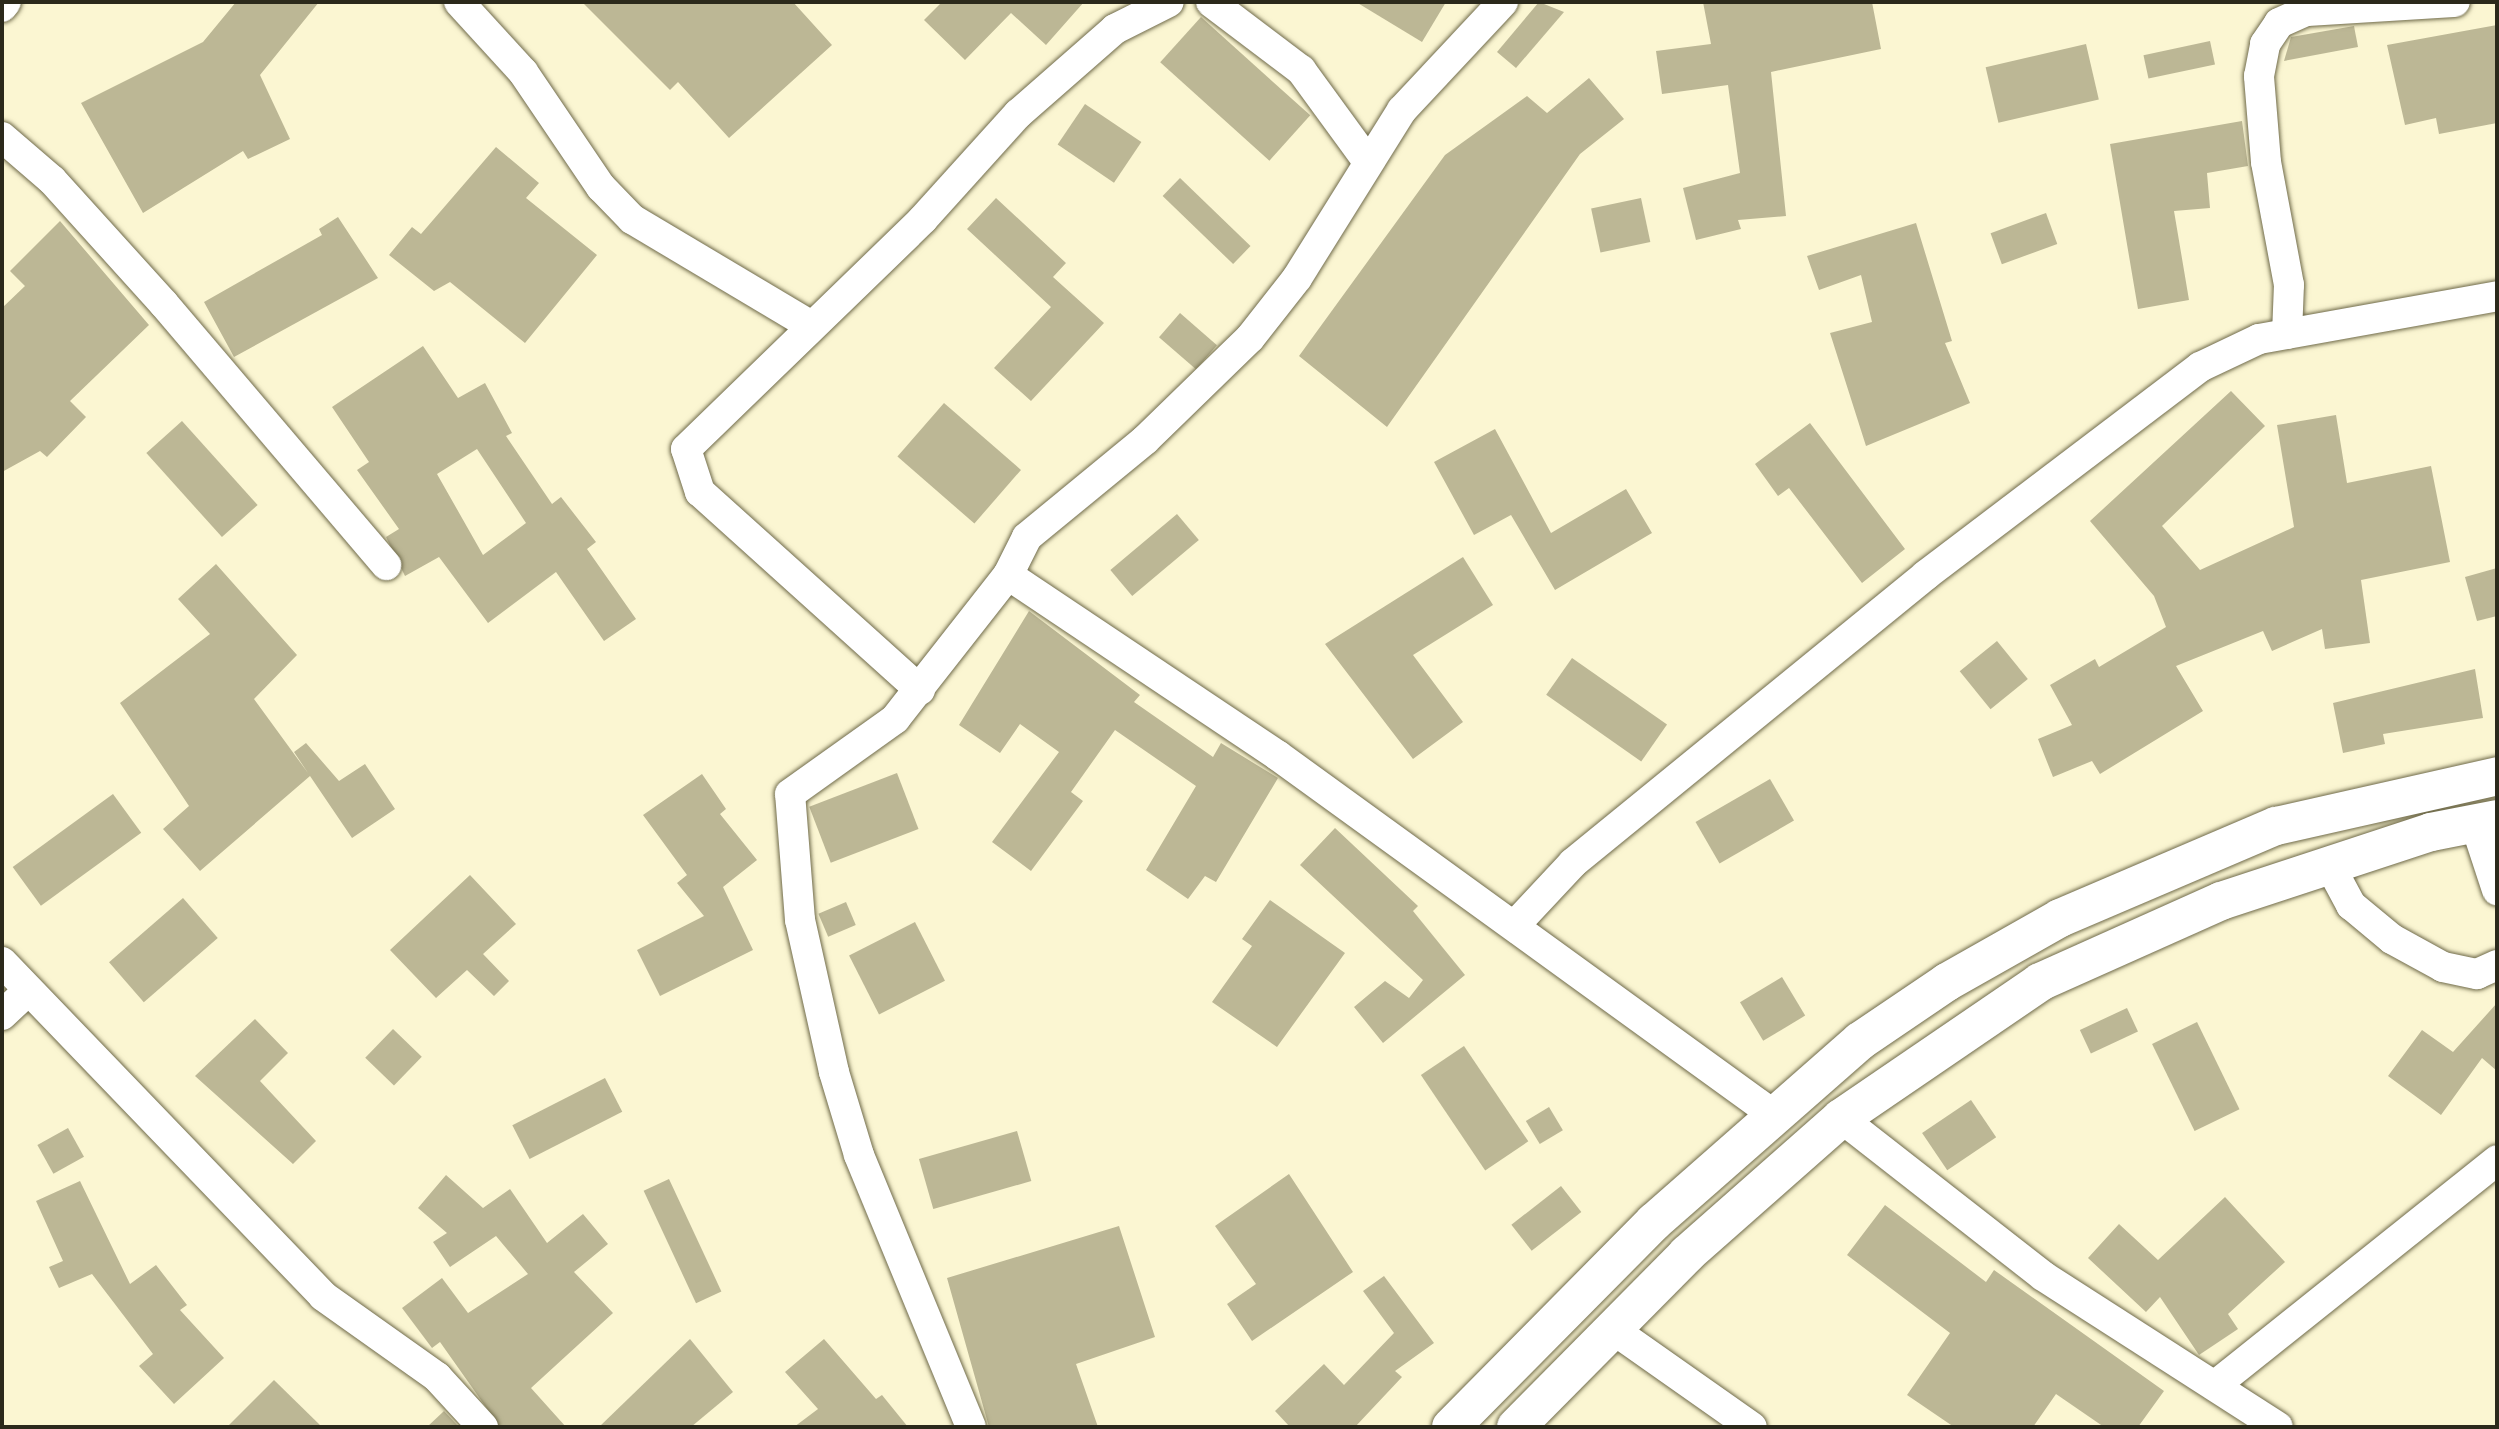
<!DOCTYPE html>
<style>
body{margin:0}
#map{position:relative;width:2499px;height:1429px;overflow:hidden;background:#fbf6d2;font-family:Ubuntu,sans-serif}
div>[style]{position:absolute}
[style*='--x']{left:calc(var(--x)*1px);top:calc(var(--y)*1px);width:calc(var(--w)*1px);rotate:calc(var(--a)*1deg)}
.building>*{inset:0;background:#bcb795;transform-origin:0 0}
.roads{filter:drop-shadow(0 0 2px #6f6a4a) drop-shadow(0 0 2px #6f6a4a)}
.minor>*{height:30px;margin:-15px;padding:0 15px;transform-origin:15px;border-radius:15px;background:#fff}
.major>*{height:38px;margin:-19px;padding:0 19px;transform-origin:19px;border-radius:19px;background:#fff}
span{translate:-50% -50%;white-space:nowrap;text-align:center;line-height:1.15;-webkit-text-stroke:8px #fff;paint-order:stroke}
.frame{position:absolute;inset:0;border:4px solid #2b291b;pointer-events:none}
</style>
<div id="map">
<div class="building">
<i style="clip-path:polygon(236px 2px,319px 2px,260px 75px,290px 139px,248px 159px,243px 151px,143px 213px,81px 103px,203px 42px)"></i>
<i style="clip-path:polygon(582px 2px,793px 2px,832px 45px,729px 138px,678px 82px,670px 90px)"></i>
<i style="clip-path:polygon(942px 2px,1084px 2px,1046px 45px,1011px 13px,965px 60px,924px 20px)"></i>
<i style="clip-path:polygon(1356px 2px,1446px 2px,1422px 42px)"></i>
<i style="clip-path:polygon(1539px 2px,1564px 12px,1516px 68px,1497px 52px)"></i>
<i style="clip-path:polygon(1703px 2px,1872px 2px,1881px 49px,1771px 72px,1786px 216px,1738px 220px,1741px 229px,1696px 240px,1683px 188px,1740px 173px,1728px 85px,1662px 94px,1656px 51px,1711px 44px)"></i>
<i style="left:1201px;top:17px;width:147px;height:61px;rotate:42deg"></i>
<i style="clip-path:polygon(2497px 25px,2497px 123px,2439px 134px,2436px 118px,2405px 125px,2387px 45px)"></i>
<i style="clip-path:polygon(2354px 26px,2358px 47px,2284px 61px,2291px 37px)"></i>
<i style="left:2210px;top:41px;width:24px;height:68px;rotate:78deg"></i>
<i style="left:2086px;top:44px;width:57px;height:103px;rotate:77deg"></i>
<i style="clip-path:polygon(1589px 78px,1624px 119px,1580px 154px,1387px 427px,1299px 356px,1445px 155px,1527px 96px,1547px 113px)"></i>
<i style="left:1085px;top:104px;width:68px;height:49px;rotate:34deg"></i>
<i style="clip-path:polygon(2242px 121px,2248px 166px,2207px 173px,2210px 208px,2174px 211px,2189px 300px,2138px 309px,2110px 144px)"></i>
<i style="clip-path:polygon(496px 147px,539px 183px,526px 198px,597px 255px,525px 343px,450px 282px,434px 291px,389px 255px,412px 227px,421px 234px)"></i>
<i style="left:1180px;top:178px;width:98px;height:25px;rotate:44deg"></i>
<i style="clip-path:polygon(996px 198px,1066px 263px,1053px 277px,1104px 323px,1031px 401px,994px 368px,1051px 307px,967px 229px)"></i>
<i style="left:1641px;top:198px;width:45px;height:51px;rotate:78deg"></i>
<i style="left:2046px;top:213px;width:33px;height:59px;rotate:70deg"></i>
<i style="clip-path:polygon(338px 217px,378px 278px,234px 357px,204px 302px,322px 235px,319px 229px)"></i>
<i style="clip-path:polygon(60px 221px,149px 325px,70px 401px,86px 417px,47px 457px,40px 451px,2px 472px,2px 308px,25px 286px,10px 271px)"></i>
<i style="clip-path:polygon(1916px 223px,1952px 341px,1945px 343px,1970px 403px,1866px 446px,1830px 333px,1872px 322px,1861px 275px,1819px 290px,1807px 256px)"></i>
<i style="left:1180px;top:313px;width:49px;height:32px;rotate:41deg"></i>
<i style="clip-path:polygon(evenodd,423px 346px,458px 398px,485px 383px,512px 433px,506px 436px,552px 504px,561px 497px,596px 542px,587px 549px,636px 619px,604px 641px,556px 572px,488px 623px,439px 557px,405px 576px,386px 537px,399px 529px,357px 470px,369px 462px,332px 407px,423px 346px,477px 449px,526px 523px,483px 555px,437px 474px,477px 449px)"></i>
<i style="clip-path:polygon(2231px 391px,2265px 426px,2162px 526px,2200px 570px,2294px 527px,2277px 425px,2336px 415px,2347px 483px,2431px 466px,2450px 562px,2361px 580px,2370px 643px,2325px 649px,2322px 629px,2272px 651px,2263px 631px,2176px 666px,2203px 711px,2100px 774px,2092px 761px,2053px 777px,2038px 739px,2072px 725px,2050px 685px,2095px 659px,2099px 667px,2166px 627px,2154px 596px,2090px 521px)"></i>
<i style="left:944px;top:403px;width:102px;height:71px;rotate:41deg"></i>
<i style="left:182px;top:421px;width:113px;height:48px;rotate:48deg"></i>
<i style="clip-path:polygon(1810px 423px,1905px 549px,1862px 583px,1789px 488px,1778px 496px,1755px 464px)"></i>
<i style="clip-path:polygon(1495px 429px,1551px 533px,1626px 489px,1652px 533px,1555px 590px,1511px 515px,1474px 535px,1434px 462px)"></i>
<i style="left:1177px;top:514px;width:34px;height:87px;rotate:50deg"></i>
<i style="clip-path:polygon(1463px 557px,1493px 605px,1413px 655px,1463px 722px,1413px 759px,1325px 644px)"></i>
<i style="clip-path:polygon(216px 564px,297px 655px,254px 699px,308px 773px,294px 752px,306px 743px,339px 781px,365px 764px,395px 809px,352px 838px,310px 776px,200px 871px,163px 829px,189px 806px,120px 703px,210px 634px,178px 599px)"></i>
<i style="clip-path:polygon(2497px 568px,2497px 616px,2477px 621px,2465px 577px)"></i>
<i style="clip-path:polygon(1029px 611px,1140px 695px,1134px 702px,1213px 757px,1221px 743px,1278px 778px,1216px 882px,1205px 876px,1188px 899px,1146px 870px,1196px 786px,1115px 730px,1071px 792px,1083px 801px,1031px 871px,992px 842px,1059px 752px,1020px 724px,1000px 753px,959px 725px)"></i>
<i style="left:1997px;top:641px;width:49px;height:48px;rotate:51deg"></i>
<i style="left:1572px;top:658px;width:116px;height:45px;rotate:35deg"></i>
<i style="clip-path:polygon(2475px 669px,2483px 718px,2383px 734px,2385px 744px,2343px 753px,2333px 703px)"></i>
<i style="left:897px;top:773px;width:60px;height:94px;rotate:69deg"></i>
<i style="clip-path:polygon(702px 774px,726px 809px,720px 814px,757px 860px,723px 887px,753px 950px,660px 996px,637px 950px,704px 916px,677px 883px,687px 875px,643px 815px)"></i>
<i style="left:1770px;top:779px;width:48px;height:86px;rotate:60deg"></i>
<i style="left:113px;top:794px;width:48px;height:124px;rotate:54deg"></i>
<i style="clip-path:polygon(1335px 828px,1418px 906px,1413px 911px,1465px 975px,1383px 1043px,1354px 1007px,1385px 981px,1409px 998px,1423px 980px,1300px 865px)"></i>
<i style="clip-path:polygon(470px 875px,516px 924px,483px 954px,509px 981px,494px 996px,467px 970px,436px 998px,390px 950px)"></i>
<i style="left:183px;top:898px;width:53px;height:98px;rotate:49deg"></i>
<i style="clip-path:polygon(1270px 900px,1345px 953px,1277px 1047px,1212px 1002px,1252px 946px,1242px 939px)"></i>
<i style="left:846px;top:902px;width:25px;height:30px;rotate:67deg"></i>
<i style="left:915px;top:922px;width:66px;height:74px;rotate:63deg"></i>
<i style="left:1782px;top:977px;width:45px;height:49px;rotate:59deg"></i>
<i style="clip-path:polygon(2497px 1003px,2497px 1071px,2482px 1058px,2441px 1115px,2388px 1076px,2422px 1030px,2453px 1052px)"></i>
<i style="left:2127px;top:1008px;width:26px;height:52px;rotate:65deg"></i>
<i style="clip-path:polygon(255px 1019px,288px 1053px,260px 1081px,316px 1141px,293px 1164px,195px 1076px)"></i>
<i style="left:2197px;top:1022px;width:97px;height:50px;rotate:64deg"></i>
<i style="left:393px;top:1029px;width:40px;height:40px;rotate:44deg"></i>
<i style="left:1464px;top:1046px;width:115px;height:52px;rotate:56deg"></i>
<i style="left:605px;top:1078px;width:38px;height:104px;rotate:63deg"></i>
<i style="left:1971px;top:1100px;width:45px;height:59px;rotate:56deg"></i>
<i style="left:1549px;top:1107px;width:27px;height:27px;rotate:59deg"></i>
<i style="left:68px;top:1128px;width:33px;height:35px;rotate:61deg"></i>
<i style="left:1017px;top:1131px;width:52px;height:102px;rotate:74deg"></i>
<i style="clip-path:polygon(1289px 1174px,1353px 1272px,1252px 1341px,1227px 1304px,1256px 1284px,1215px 1226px)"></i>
<i style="clip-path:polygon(446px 1175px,483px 1208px,510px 1189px,547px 1243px,583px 1214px,608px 1244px,574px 1272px,613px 1313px,531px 1388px,566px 1427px,500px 1427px,440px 1342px,432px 1348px,402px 1308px,442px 1278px,468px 1313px,528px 1274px,496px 1236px,450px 1267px,433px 1242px,447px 1233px,418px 1208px)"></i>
<i style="left:669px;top:1179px;width:124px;height:28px;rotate:65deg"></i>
<i style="clip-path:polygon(80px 1181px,130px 1284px,156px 1265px,187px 1305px,180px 1310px,224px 1358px,174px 1404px,139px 1366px,153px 1354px,92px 1274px,59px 1288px,49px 1267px,63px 1261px,36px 1201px)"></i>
<i style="left:1561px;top:1186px;width:33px;height:63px;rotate:52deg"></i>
<i style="clip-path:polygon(2225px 1197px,2285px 1262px,2228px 1314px,2238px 1329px,2199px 1355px,2160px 1297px,2146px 1312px,2088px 1258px,2119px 1224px,2158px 1260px)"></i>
<i style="clip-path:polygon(1885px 1205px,1986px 1282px,1994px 1270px,2164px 1391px,2138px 1427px,2104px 1427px,2056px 1394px,2033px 1427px,1954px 1427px,1907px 1395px,1950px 1333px,1847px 1255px)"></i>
<i style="clip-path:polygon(1119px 1226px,1155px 1337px,1076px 1364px,1098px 1427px,989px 1427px,947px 1278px)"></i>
<i style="clip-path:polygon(1384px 1276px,1434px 1343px,1395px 1371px,1402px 1377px,1355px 1427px,1290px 1427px,1275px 1411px,1324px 1364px,1344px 1385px,1394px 1333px,1363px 1291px)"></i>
<i style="clip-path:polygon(690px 1339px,733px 1392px,691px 1427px,599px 1427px)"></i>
<i style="clip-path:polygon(824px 1339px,876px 1399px,882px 1395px,908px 1427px,794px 1427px,818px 1409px,785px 1372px)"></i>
<i style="clip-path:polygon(274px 1380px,322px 1427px,227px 1427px)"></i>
<i style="clip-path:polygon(444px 1411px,459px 1427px,427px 1427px)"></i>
</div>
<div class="roads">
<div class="minor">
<i style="--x:459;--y:2;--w:95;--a:47.6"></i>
<i style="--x:523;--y:72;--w:139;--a:55.9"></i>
<i style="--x:601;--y:187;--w:45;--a:45.9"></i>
<i style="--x:632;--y:219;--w:207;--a:30.8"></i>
<i style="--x:1211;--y:2;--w:113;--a:37.1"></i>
<i style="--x:1301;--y:70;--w:110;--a:53.9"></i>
<i style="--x:2;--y:7;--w:6;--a:-51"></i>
<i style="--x:2;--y:137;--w:66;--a:40.7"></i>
<i style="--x:52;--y:180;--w:167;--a:47.9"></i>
<i style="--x:164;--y:304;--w:343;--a:49.6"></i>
<i style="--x:2287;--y:334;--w:49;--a:-87.7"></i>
<i style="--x:2289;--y:285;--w:125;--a:-100.6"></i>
<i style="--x:2266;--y:162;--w:86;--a:-94.7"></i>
<i style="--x:2259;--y:76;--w:33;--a:-79"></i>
<i style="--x:2265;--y:44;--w:25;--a:-56"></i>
<i style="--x:2279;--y:23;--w:30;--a:-24"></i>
<i style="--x:2306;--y:11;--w:149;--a:-3.5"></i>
<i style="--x:1008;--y:575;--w:324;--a:33.8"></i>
<i style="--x:1277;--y:755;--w:614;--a:35.92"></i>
<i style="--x:920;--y:690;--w:296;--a:-138"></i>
<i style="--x:700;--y:492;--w:45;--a:-108"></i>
<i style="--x:686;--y:449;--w:330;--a:-44.1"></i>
<i style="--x:923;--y:219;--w:142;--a:-47.9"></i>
<i style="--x:1018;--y:114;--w:129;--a:-41.2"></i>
<i style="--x:1115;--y:29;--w:60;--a:-26.6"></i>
<i style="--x:2475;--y:823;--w:71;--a:71.8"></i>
<i style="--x:2329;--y:864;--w:47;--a:61.8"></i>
<i style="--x:2351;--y:905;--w:53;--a:39.7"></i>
<i style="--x:2392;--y:939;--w:58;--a:28.8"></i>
<i style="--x:2443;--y:967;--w:35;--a:12"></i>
<i style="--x:2477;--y:974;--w:22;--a:-24"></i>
<i style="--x:1515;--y:925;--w:85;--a:-46.9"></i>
<i style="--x:1573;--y:863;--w:456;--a:-39.2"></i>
<i style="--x:1926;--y:575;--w:344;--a:-37.2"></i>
<i style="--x:2200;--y:367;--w:65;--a:-25.4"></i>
<i style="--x:2259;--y:339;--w:242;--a:-10.2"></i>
<i style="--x:2;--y:962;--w:463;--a:46.1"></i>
<i style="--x:323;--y:1296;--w:140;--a:35.4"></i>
<i style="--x:437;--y:1377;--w:68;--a:47.4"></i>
<i style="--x:2;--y:1015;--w:35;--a:-43"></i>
<i style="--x:1841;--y:1118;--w:256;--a:38"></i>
<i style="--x:2043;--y:1276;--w:279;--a:32.7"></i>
<i style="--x:1611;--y:1328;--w:172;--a:35.1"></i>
<i style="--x:2218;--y:1383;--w:357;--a:-38.6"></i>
<i style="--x:971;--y:1427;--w:294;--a:-112.4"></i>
<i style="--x:859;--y:1155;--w:87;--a:-106.8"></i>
<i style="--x:834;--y:1072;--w:156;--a:-102.6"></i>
<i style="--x:800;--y:920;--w:126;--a:-94.5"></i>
<i style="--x:790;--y:794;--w:129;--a:-35.5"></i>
<i style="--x:895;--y:719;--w:183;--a:-51.9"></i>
<i style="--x:1008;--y:575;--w:42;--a:-63.4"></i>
<i style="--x:1027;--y:537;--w:153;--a:-39.4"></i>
<i style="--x:1145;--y:440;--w:146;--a:-44.2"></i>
<i style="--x:1250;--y:338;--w:76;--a:-51.9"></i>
<i style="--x:1297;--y:278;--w:198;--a:-58"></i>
<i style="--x:1402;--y:110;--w:148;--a:-46.9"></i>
</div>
<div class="major">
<i style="--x:1451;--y:1427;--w:289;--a:-45.3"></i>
<i style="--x:1654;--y:1222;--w:274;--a:-41.3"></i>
<i style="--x:1860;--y:1041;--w:105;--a:-34.1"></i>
<i style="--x:1947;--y:982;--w:130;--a:-29.5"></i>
<i style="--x:2060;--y:918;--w:235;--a:-23.1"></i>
<i style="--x:2276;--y:826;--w:227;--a:-12.7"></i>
<i style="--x:1516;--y:1427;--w:243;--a:-45.3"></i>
<i style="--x:1687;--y:1254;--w:205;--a:-41.4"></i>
<i style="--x:1841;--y:1118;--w:241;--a:-34.3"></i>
<i style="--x:2040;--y:982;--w:198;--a:-24.1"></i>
<i style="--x:2221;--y:901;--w:221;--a:-18.2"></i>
<i style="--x:2431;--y:832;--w:67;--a:-11.1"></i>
</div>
</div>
<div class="frame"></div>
</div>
